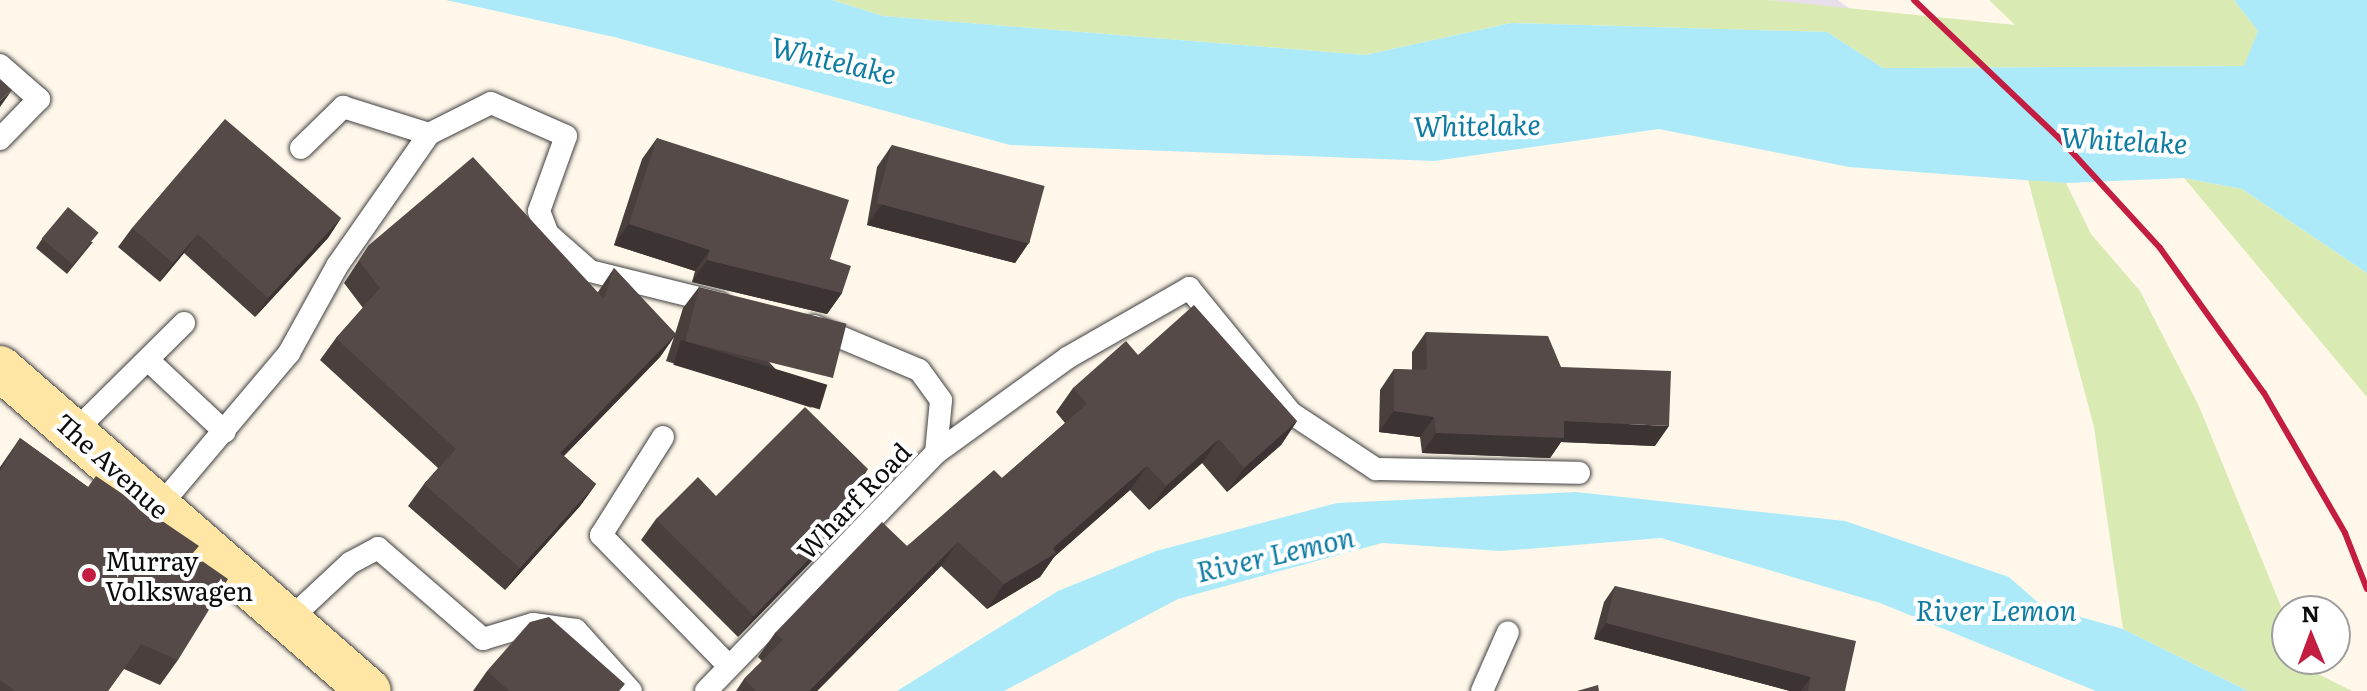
<!DOCTYPE html>
<style>
body{margin:0}
#map{position:relative;width:2367px;height:691px;overflow:hidden;background:#fff7ea;font-family:Literata,serif}
div>[style]{position:absolute}
[style*='--x']{left:calc(var(--x)*1px);top:calc(var(--y)*1px);width:calc(var(--w)*1px);rotate:calc(var(--a)*1deg)}
.industrial>*{inset:0;background:#e8dfeb}
.green>*{inset:0;background:#d9ebb2}
.water>*{inset:0;background:#aceaf9}
.roads{filter:drop-shadow(0 0 2px #3f3f3f) drop-shadow(0 0 2px #3f3f3f)}
.lane>*{height:22px;margin:-11px;padding:0 11px;transform-origin:11px;border-radius:11px;background:#fff}
.secondary>*{height:44px;margin:-22px;padding:0 22px;transform-origin:22px;border-radius:22px;background:#ffe6a5}
.rail>*{height:6px;margin:-3px;padding:0 3px;transform-origin:3px;border-radius:3px;background:#c31d41}
.wall>*{inset:0;background:#49403e}
.shaded-wall>*{inset:0;background:#3c3432;transform-origin:0 0}
.building>*{inset:0;background:#554a48;transform-origin:0 0}
.dots>*{width:22px;height:22px;translate:-50% -50%;box-sizing:border-box;border:4px solid #fff;border-radius:50%}
span{translate:-50% -50%;white-space:nowrap;text-align:center;line-height:1.15;-webkit-text-stroke:8px #fff;paint-order:stroke}
.street-label{font-size:26px;color:#0c0c0c}
.poi-label{font-size:26px;color:#0c0c0c}
.left{translate:0 -50%;text-align:left}
.water-label{font-size:28px;color:#0f7ca3;font-style:italic}
.north{position:absolute;left:2271px;top:595px;width:80px;height:80px;box-sizing:border-box;background:#fff;border:2px solid #9e9e9e;border-radius:50%;rotate:359deg;font-size:22px;font-weight:700;line-height:32px;text-align:center;color:#0c0c0c}
.north::after{content:'';display:block;margin:auto;width:28px;height:36px;background:#c31d41;clip-path:polygon(50% 0,100% 100%,50% 72%,0 100%)}
</style>
<div id="map">
<div class="industrial">
<i style="clip-path:polygon(1767px 0,1838px 0,1852px 10px)"></i>
</div>
<div class="green">
<i style="clip-path:polygon(832px 0,1767px 0,2015px 25px,1989px 0,2234px 0,2258px 31px,2245px 66px,1883px 68px,1827px 32px,1511px 23px,1365px 55px,883px 16px)"></i>
<i style="clip-path:polygon(2027px 176px,2066px 183px,2091px 234px,2140px 291px,2198px 404px,2287px 621px,2287px 659px,2303px 659px,2306px 668px,2352px 691px,2248px 691px,2123px 629px,2094px 427px)"></i>
<i style="clip-path:polygon(2184px 178px,2242px 189px,2367px 273px,2367px 397px)"></i>
</div>
<div class="water">
<i style="clip-path:polygon(446px 0,832px 0,883px 16px,1365px 55px,1511px 23px,1827px 32px,1883px 68px,2244px 66px,2258px 31px,2234px 0,2367px 0,2367px 273px,2242px 189px,2184px 178px,2066px 183px,1849px 167px,1659px 129px,1434px 161px,1010px 145px,614px 37px)"></i>
<i style="clip-path:polygon(1576px 492px,1845px 521px,2009px 577px,2042px 606px,2123px 629px,2248px 691px,2096px 691px,1880px 603px,1661px 538px,1501px 551px,1382px 543px,1178px 599px,1004px 691px,897px 691px,1058px 591px,1156px 551px,1337px 503px)"></i>
</div>
<div class="roads">
<div class="lane">
<i style="--x:0;--y:65;--w:52;--a:41.1"></i>
<i style="--x:39;--y:99;--w:56;--a:134.3"></i>
<i style="--x:301;--y:148;--w:59;--a:-44.3"></i>
<i style="--x:343;--y:107;--w:90;--a:17.4"></i>
<i style="--x:148;--y:360;--w:105;--a:43.1"></i>
<i style="--x:76;--y:430;--w:152;--a:-44.7"></i>
<i style="--x:663;--y:437;--w:116;--a:122.3"></i>
<i style="--x:601;--y:535;--w:182;--a:45.7"></i>
<i style="--x:936;--y:453;--w:162;--a:-35.9"></i>
<i style="--x:1067;--y:358;--w:141;--a:-29.8"></i>
<i style="--x:1189;--y:288;--w:161;--a:50.8"></i>
<i style="--x:1291;--y:413;--w:102;--a:33.4"></i>
<i style="--x:1376;--y:469;--w:203;--a:1.1"></i>
<i style="--x:159;--y:507;--w:202;--a:-49.8"></i>
<i style="--x:289;--y:353;--w:99;--a:-61.1"></i>
<i style="--x:337;--y:266;--w:161;--a:-55.1"></i>
<i style="--x:429;--y:134;--w:69;--a:-26.6"></i>
<i style="--x:491;--y:103;--w:82;--a:23.7"></i>
<i style="--x:566;--y:136;--w:80;--a:109.8"></i>
<i style="--x:539;--y:211;--w:25;--a:69"></i>
<i style="--x:548;--y:234;--w:56;--a:41.4"></i>
<i style="--x:590;--y:271;--w:133;--a:13.9"></i>
<i style="--x:290;--y:619;--w:82;--a:-43"></i>
<i style="--x:350;--y:563;--w:32;--a:-28"></i>
<i style="--x:378;--y:548;--w:139;--a:40.9"></i>
<i style="--x:483;--y:639;--w:52;--a:-16.7"></i>
<i style="--x:533;--y:624;--w:43;--a:7.9"></i>
<i style="--x:576;--y:630;--w:82;--a:48"></i>
<i style="--x:706;--y:691;--w:331;--a:-46"></i>
<i style="--x:936;--y:453;--w:53;--a:-84.6"></i>
<i style="--x:941;--y:400;--w:37;--a:-126"></i>
<i style="--x:919;--y:370;--w:114;--a:-157.3"></i>
<i style="--x:1482;--y:691;--w:64;--a:-66.2"></i>
</div>
<div class="secondary">
<i style="--x:0;--y:368;--w:490;--a:41.2"></i>
</div>
</div>
<div class="rail">
<i style="--x:1914;--y:0;--w:200;--a:43.6"></i>
<i style="--x:2059;--y:138;--w:149;--a:47.4"></i>
<i style="--x:2160;--y:248;--w:178;--a:54.4"></i>
<i style="--x:2264;--y:393;--w:162;--a:59.9"></i>
<i style="--x:2345;--y:533;--w:60;--a:68.6"></i>
</div>
<div class="wall">
<i style="clip-path:polygon(657px 138px,830px 259px,842px 293px,827px 314px,692px 282px,695px 271px,614px 245px,642px 159px)"></i>
<i style="clip-path:polygon(892px 145px,1030px 241px,1015px 263px,867px 225px,877px 167px)"></i>
<i style="clip-path:polygon(341px 218px,328px 238px,255px 317px,184px 253px,160px 282px,118px 247px,132px 228px)"></i>
<i style="clip-path:polygon(42px 239px,93px 242px,67px 274px,36px 248px)"></i>
<i style="clip-path:polygon(369px 245px,598px 292px,614px 268px,675px 334px,683px 308px,699px 287px,812px 408px,666px 361px,674px 337px,660px 357px,564px 456px,596px 484px,580px 506px,505px 590px,408px 506px,424px 484px,438px 468px,320px 360px,336px 338px,363px 308px,344px 283px)"></i>
<i style="clip-path:polygon(1426px 332px,1561px 367px,1655px 446px,1561px 442px,1550px 458px,1422px 453px,1420px 437px,1379px 432px,1380px 390px,1394px 369px,1412px 370px,1412px 352px)"></i>
<i style="clip-path:polygon(1138px 355px,1297px 421px,1281px 445px,1227px 492px,1202px 463px,1149px 510px,1130px 490px,1054px 557px,1040px 577px,987px 609px,941px 566px,817px 691px,736px 691px,744px 679px,762px 661px,758px 657px,775px 633px,907px 546px,1002px 478px,1065px 423px,1056px 412px,1073px 388px)"></i>
<i style="clip-path:polygon(20px 438px,88px 487px,193px 555px,178px 660px,160px 685px,124px 669px,108px 691px,0 691px,0 467px)"></i>
<i style="clip-path:polygon(868px 469px,850px 494px,861px 505px,846px 526px,738px 637px,641px 540px,656px 519px,716px 496px)"></i>
<i style="clip-path:polygon(1615px 586px,1845px 691px,1790px 691px,1594px 639px,1604px 602px)"></i>
<i style="clip-path:polygon(487px 671px,621px 691px,473px 691px)"></i>
</div>
<div class="shaded-wall">
<i style="clip-path:polygon(12px 90px,0 107px,0 101px)"></i>
<i style="clip-path:polygon(882px 204px,1030px 241px,1015px 263px,867px 225px)"></i>
<i style="clip-path:polygon(341px 218px,328px 238px,255px 317px,268px 298px)"></i>
<i style="clip-path:polygon(629px 224px,710px 250px,695px 271px,614px 245px)"></i>
<i style="clip-path:polygon(198px 234px,184px 253px,160px 282px,173px 263px)"></i>
<i style="clip-path:polygon(707px 260px,842px 293px,827px 314px,692px 282px)"></i>
<i style="clip-path:polygon(676px 334px,660px 357px,545px 475px,560px 453px)"></i>
<i style="left:681px;top:340px;width:153px;height:26px;rotate:17deg"></i>
<i style="clip-path:polygon(1394px 411px,1434px 417px,1420px 437px,1379px 432px)"></i>
<i style="clip-path:polygon(1297px 421px,1281px 445px,1227px 492px,1244px 468px)"></i>
<i style="clip-path:polygon(1564px 421px,1669px 426px,1655px 446px,1561px 442px,1550px 458px,1422px 453px,1436px 433px)"></i>
<i style="clip-path:polygon(1219px 439px,1202px 463px,1149px 510px,1166px 486px)"></i>
<i style="clip-path:polygon(1147px 466px,1130px 490px,1054px 557px,1040px 577px,987px 609px,1004px 584px,1053px 548px)"></i>
<i style="clip-path:polygon(868px 469px,853px 491px,831px 512px,846px 491px)"></i>
<i style="clip-path:polygon(596px 484px,580px 506px,505px 590px,520px 568px)"></i>
<i style="clip-path:polygon(861px 505px,846px 526px,738px 637px,754px 616px)"></i>
<i style="clip-path:polygon(958px 542px,941px 566px,817px 691px,809px 691px)"></i>
<i style="clip-path:polygon(1606px 623px,1811px 677px,1801px 691px,1790px 691px,1594px 639px)"></i>
</div>
<div class="building">
<i style="clip-path:polygon(0 79px,12px 90px,0 101px)"></i>
<i style="clip-path:polygon(225px 119px,341px 218px,268px 298px,198px 234px,173px 263px,132px 228px)"></i>
<i style="clip-path:polygon(657px 138px,849px 200px,830px 259px,851px 266px,842px 293px,707px 260px,710px 250px,629px 224px)"></i>
<i style="left:892px;top:145px;width:158px;height:60px;rotate:15deg"></i>
<i style="clip-path:polygon(473px 157px,604px 299px,614px 268px,676px 334px,560px 453px,596px 484px,520px 568px,424px 484px,456px 449px,336px 338px,380px 288px,359px 261px,369px 245px)"></i>
<i style="left:68px;top:207px;width:40px;height:41px;rotate:40deg"></i>
<i style="left:699px;top:287px;width:152px;height:56px;rotate:14deg"></i>
<i style="clip-path:polygon(1194px 305px,1297px 421px,1244px 468px,1219px 439px,1166px 486px,1147px 466px,1053px 548px,1056px 553px,1004px 584px,958px 542px,809px 691px,756px 691px,744px 679px,783px 640px,775px 633px,882px 522px,907px 546px,994px 470px,1002px 478px,1087px 404px,1073px 388px,1126px 341px,1138px 355px)"></i>
<i style="clip-path:polygon(1426px 332px,1548px 336px,1561px 367px,1671px 371px,1669px 426px,1564px 421px,1564px 438px,1436px 433px,1434px 417px,1394px 411px,1394px 369px,1427px 370px)"></i>
<i style="clip-path:polygon(805px 407px,868px 469px,846px 491px,861px 505px,754px 616px,656px 519px,698px 477px,716px 496px)"></i>
<i style="clip-path:polygon(20px 438px,88px 487px,96px 476px,199px 546px,192px 554px,228px 579px,178px 660px,141px 644px,108px 691px,15px 691px,0 680px,0 472px)"></i>
<i style="clip-path:polygon(1615px 586px,1856px 641px,1845px 691px,1808px 691px,1811px 677px,1606px 623px)"></i>
<i style="clip-path:polygon(549px 617px,625px 684px,619px 691px,509px 691px,487px 671px,530px 622px)"></i>
<i style="clip-path:polygon(1598px 685px,1599px 691px,1577px 691px)"></i>
</div>
<div class="dots">
<i style="left:89px;top:575px;background:#c31d41"></i>
</div>
<div class="street-label">
<span style="left:113px;top:465px;rotate:42deg">The Avenue</span>
<span style="left:853px;top:500px;rotate:-46deg">Wharf Road</span>
</div>
<div class="poi-label">
<span class="left" style="left:105px;top:575px">Murray<br>Volkswagen</span>
</div>
<div class="water-label">
<span style="left:834px;top:59px;rotate:13deg">Whitelake</span>
<span style="left:1477px;top:124px;rotate:-1deg">Whitelake</span>
<span style="left:2124px;top:139px;rotate:3deg">Whitelake</span>
<span style="left:1275px;top:553px;rotate:-13deg">River Lemon</span>
<span style="left:1996px;top:609px">River Lemon</span>
</div>
<div class="north">N</div>
</div>
